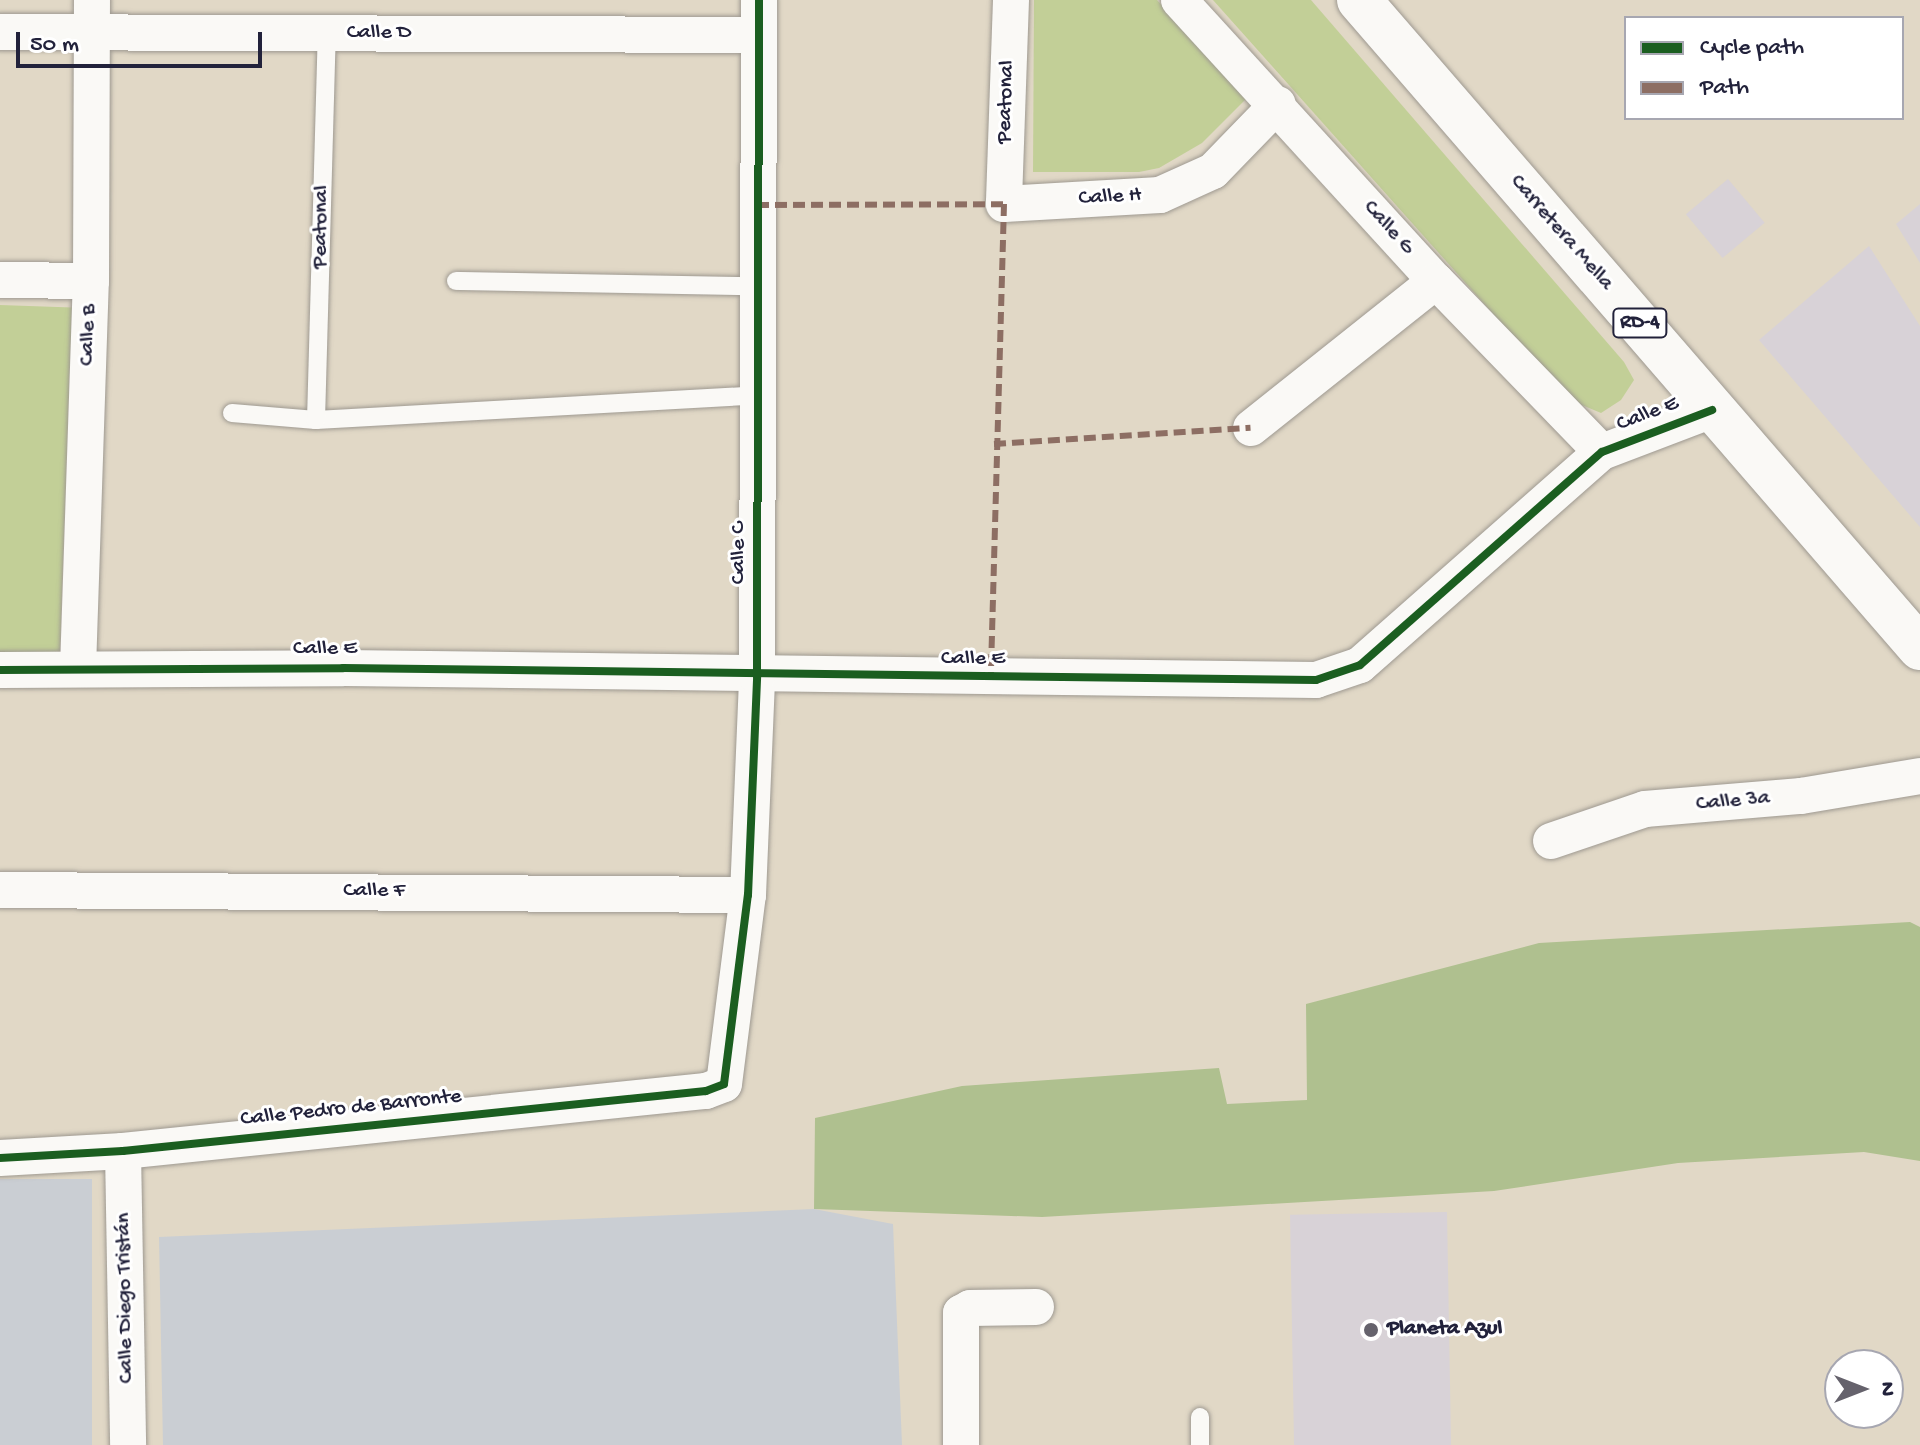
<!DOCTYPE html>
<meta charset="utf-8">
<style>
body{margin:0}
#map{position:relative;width:1920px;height:1445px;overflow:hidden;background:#e1d8c6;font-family:"Gochi Hand",sans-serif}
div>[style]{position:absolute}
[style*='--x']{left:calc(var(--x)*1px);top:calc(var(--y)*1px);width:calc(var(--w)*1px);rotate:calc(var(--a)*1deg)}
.industrial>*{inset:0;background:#caced3;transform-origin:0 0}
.green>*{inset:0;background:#c2cf97;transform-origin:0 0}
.forest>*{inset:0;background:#afc08f}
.building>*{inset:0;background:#d8d2d7;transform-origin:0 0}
.roads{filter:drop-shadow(0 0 2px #9e9991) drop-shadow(0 0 2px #9e9991)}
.service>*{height:18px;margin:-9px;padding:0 9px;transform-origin:9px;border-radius:9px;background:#faf9f6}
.minor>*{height:36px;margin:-18px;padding:0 18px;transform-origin:18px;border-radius:18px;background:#faf9f6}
.primary>*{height:44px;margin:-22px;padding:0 22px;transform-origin:22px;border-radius:22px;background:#faf9f6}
.quiet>*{height:6px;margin-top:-3px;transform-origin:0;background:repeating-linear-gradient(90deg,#8d6e63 0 12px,transparent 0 18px)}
.cycleway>*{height:8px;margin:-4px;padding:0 4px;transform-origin:4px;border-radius:4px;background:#1b5e20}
.dots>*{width:22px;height:22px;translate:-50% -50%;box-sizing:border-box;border:4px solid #fff;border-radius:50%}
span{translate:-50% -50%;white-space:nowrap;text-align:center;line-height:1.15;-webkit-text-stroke:6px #fff;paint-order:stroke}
.shield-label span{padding:2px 6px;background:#fff;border:2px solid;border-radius:6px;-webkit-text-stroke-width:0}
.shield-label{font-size:20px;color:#22223b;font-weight:700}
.street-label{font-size:22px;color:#22223b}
.poi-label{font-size:22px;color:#22223b;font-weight:700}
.left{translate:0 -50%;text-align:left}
.legend{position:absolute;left:1624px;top:16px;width:280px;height:104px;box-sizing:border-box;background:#fff;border:2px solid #a7a7b1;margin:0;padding:10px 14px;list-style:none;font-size:24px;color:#22223b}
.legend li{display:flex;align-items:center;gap:16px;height:40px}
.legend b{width:40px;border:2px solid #a7a7b1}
.north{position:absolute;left:1824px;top:1349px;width:80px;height:80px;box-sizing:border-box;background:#fff;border:2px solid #a7a7b1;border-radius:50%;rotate:90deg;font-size:22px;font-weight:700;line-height:32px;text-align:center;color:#22223b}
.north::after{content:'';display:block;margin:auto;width:28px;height:36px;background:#65626c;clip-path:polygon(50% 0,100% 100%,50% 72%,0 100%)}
.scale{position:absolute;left:16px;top:32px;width:246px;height:36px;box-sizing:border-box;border:4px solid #22223b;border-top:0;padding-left:10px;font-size:24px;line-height:28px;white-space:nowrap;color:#22223b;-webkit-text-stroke:6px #fff;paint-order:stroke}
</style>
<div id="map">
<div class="industrial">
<i style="left:92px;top:1179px;width:266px;height:92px;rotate:90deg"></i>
<i style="clip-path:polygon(814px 1209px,893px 1224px,902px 1445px,163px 1445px,159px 1237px)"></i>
</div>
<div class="green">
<i style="clip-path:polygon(1034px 0,1157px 0,1247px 98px,1202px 143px,1159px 168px,1139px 172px,1033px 172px)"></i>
<i style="clip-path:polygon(1213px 0,1311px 0,1624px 362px,1634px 380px,1621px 400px,1601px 413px,1570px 400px)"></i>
<i style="left:0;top:305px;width:72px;height:348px;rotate:2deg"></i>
</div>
<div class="forest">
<i style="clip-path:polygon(1910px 922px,1920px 927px,1920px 1161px,1864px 1152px,1678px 1163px,1494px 1191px,1042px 1217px,814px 1209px,815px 1118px,962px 1086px,1219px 1068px,1227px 1104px,1307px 1100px,1306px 1004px,1539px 943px)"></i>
</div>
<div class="building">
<i style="left:1728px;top:179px;width:57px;height:55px;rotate:50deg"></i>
<i style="clip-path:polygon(1920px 204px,1920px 263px,1896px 224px)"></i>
<i style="clip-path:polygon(1869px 246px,1920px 326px,1920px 527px,1759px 340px)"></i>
<i style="left:1447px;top:1212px;width:233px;height:157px;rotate:89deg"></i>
</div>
<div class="roads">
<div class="service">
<i style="--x:456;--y:281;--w:300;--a:1"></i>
<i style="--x:232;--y:413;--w:84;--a:4.8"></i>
<i style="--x:316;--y:420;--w:443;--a:-3.2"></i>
<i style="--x:316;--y:420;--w:387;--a:-88.4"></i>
<i style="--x:1200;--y:1445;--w:28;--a:-90"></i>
</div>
<div class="minor">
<i style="--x:1011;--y:0;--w:204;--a:92"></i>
<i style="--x:1004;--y:204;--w:156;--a:-3.3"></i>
<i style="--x:1160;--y:195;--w:58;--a:-24.4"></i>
<i style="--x:1213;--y:171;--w:93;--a:-45.9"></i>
<i style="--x:1179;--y:0;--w:381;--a:47.6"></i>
<i style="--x:1436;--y:281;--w:238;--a:45.9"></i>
<i style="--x:0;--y:32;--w:758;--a:0.23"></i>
<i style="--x:0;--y:280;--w:91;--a:0.6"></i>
<i style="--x:1251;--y:428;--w:236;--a:-38.5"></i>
<i style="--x:78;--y:669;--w:388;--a:-88.1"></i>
<i style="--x:91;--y:281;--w:281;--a:-89.8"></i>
<i style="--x:0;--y:670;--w:343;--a:-0.3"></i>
<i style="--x:343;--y:668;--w:973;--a:0.71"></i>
<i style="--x:1316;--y:680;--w:46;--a:-18.8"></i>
<i style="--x:1360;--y:665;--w:322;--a:-41.4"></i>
<i style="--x:1602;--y:452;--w:118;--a:-20.9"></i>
<i style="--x:1551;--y:841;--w:99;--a:-18.8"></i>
<i style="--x:1645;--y:809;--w:157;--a:-4.8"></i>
<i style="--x:1801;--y:796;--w:121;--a:-9.5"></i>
<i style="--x:0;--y:890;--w:748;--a:0.38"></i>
<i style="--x:123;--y:1151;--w:294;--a:89"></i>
<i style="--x:0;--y:1158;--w:123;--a:-3.3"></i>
<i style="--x:123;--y:1151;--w:586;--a:-5.88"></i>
<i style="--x:706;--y:1091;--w:19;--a:-21"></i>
<i style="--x:724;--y:1084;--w:191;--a:-82.8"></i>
<i style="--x:748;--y:895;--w:219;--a:-87.6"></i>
<i style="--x:757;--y:676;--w:676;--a:-89.83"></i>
<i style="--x:961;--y:1445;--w:132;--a:-90"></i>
<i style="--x:961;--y:1313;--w:10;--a:-29"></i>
<i style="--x:970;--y:1308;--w:66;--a:-0.9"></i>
</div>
<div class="primary">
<i style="--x:1359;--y:0;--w:857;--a:49.12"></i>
</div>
</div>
<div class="quiet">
<i style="--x:757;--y:205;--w:247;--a:-0.2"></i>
<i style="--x:1004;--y:204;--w:474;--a:91.6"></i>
<i style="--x:994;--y:444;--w:257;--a:-3.6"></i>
</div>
<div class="cycleway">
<i style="--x:0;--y:670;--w:343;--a:-0.3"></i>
<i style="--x:343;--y:668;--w:973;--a:0.71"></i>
<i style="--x:1316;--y:680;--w:46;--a:-18.8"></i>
<i style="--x:1360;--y:665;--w:322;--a:-41.4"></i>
<i style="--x:1602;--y:452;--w:118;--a:-20.9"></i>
<i style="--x:0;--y:1158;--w:123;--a:-3.3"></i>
<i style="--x:123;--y:1151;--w:586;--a:-5.88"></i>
<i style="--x:706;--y:1091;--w:19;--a:-21"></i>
<i style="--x:724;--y:1084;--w:191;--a:-82.8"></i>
<i style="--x:748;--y:895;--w:219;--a:-87.6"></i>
<i style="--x:757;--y:676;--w:676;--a:-89.83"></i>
</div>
<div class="dots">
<i style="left:1371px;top:1330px;background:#65626c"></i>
</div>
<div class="shield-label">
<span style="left:1640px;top:323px">RD-4</span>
</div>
<div class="street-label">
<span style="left:379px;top:34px">Calle D</span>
<span style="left:1007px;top:102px;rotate:-88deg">Peatonal</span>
<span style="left:1110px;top:198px;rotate:-3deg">Calle H</span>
<span style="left:322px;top:227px;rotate:-89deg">Peatonal</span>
<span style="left:1388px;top:228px;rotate:48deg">Calle G</span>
<span style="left:1561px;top:233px;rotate:49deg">Carretera Mella</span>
<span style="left:89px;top:335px;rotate:-88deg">Calle B</span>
<span style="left:1648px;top:415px;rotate:-21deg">Calle E</span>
<span style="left:740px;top:553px;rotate:-90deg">Calle C</span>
<span style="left:325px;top:650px">Calle E</span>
<span style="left:973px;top:660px">Calle E</span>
<span style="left:1733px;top:802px;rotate:-5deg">Calle 3a</span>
<span style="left:374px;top:892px">Calle F</span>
<span style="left:351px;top:1109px;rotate:-6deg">Calle Pedro de Barronte</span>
<span style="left:126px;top:1298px;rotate:-91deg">Calle Diego Tristán</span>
</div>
<div class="poi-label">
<span class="left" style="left:1387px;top:1330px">Planeta Azul</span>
</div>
<ul class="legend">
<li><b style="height:10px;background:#1b5e20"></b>Cycle path</li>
<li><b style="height:10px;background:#8d6e63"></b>Path</li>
</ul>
<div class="north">N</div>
<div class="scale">50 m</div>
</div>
